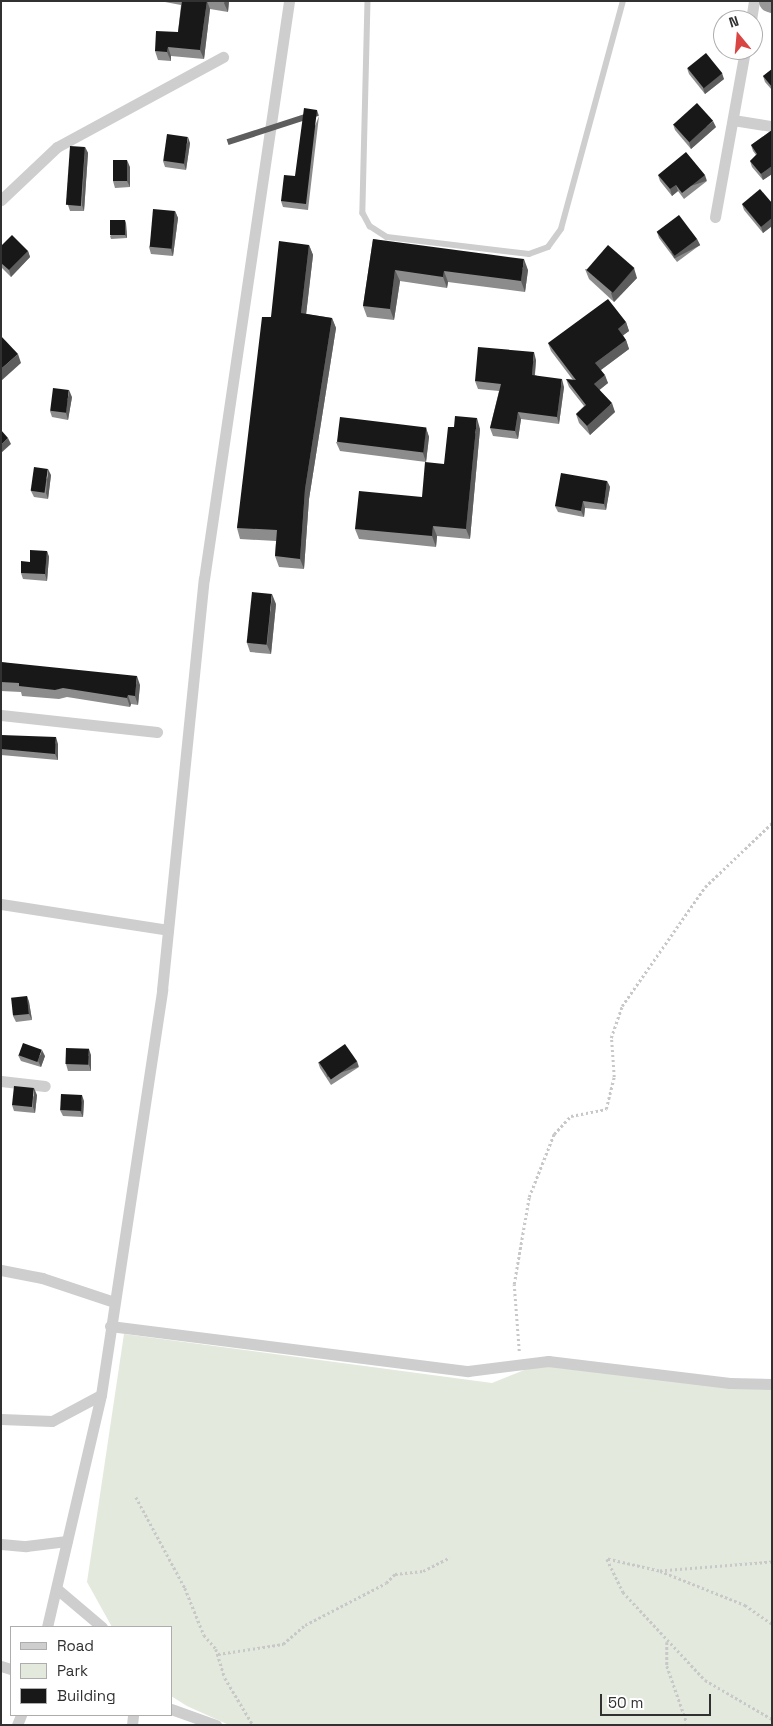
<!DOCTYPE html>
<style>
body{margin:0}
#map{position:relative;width:773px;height:1726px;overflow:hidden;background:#fff;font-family:"Space Grotesk",sans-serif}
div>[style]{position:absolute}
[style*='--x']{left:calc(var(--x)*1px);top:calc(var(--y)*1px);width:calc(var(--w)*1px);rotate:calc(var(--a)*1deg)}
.green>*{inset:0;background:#e3e9dd}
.path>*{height:2.5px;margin-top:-1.25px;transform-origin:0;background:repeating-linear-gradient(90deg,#c8c8c8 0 2.5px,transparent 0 5px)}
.lane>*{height:5.5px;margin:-2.75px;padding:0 2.75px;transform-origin:2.75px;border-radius:2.75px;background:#cecece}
.street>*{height:11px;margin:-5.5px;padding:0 5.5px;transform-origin:5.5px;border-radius:5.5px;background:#cecece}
.highway>*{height:21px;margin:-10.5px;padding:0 10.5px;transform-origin:10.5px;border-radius:10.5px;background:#989898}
.wall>*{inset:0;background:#8c8c8c}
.shaded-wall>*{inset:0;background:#5d5d5d;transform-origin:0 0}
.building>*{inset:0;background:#181818;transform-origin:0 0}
span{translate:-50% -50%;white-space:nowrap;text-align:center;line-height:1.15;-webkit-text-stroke:5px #fff;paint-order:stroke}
.frame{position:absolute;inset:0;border:2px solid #313131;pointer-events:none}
.legend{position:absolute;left:10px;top:1626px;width:162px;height:90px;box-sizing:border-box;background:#fff;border:1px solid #adadad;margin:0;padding:6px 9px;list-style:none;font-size:15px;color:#313131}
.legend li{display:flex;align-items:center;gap:10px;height:25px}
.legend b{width:25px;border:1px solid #adadad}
.north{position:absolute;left:713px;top:10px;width:50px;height:50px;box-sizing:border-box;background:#fff;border:1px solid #adadad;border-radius:50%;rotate:343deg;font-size:14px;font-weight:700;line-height:20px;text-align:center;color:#313131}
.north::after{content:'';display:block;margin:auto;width:18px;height:22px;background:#d84542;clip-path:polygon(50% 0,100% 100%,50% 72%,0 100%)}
.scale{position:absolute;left:600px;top:1694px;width:111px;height:22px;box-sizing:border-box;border:2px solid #313131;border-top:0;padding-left:6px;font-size:15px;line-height:18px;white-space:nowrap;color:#313131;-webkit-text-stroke:4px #fff;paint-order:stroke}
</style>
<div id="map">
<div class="green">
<i style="clip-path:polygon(124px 1334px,492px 1383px,537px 1365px,772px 1383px,772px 1725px,229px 1725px,187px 1706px,171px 1696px,171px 1627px,112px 1627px,87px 1582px)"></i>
</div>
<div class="path">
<i style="--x:519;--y:1351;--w:67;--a:-94.3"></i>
<i style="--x:514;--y:1284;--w:88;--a:-80.2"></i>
<i style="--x:529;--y:1197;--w:68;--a:-68.4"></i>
<i style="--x:554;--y:1134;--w:25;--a:-47"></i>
<i style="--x:571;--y:1116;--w:36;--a:-11"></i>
<i style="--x:606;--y:1109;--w:33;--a:-76"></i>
<i style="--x:614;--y:1077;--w:39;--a:-94"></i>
<i style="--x:611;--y:1038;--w:34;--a:-71"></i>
<i style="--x:622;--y:1006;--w:145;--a:-55.1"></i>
<i style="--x:705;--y:887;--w:93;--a:-43.7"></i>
<i style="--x:136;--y:1497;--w:103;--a:61.7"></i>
<i style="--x:185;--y:1588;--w:51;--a:68"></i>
<i style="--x:204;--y:1635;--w:18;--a:49"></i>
<i style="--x:216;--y:1649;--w:30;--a:73"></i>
<i style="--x:225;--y:1678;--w:55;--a:59.2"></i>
<i style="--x:772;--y:1562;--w:113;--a:175.4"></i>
<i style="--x:659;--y:1571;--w:53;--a:-167"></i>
<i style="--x:607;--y:1559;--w:37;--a:64"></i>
<i style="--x:623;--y:1592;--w:120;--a:47"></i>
<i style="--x:705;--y:1680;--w:78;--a:30.2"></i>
<i style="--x:660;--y:1571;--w:92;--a:21.8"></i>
<i style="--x:745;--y:1605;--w:33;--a:35"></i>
<i style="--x:667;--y:1642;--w:24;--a:90"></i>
<i style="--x:667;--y:1666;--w:60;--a:70.7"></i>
<i style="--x:218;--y:1654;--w:66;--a:-8.7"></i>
<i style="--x:283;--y:1644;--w:29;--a:-41"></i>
<i style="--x:305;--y:1625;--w:91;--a:-27.4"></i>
<i style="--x:386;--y:1583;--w:13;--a:-45"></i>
<i style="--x:395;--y:1574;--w:28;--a:-6"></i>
<i style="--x:423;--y:1571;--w:30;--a:-27"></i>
</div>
<div class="lane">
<i style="--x:368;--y:1;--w:212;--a:91.4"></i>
<i style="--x:363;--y:213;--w:15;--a:62"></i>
<i style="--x:370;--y:226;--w:20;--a:33"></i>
<i style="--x:387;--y:237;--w:143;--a:6.8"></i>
<i style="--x:529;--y:254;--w:20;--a:-20"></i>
<i style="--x:548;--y:247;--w:22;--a:-54"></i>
<i style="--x:561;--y:229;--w:236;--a:-74.8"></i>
</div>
<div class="street">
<i style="--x:751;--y:20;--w:19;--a:-81"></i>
<i style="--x:733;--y:120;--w:39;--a:9"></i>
<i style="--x:1;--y:200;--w:77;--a:-43.4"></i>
<i style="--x:57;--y:147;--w:189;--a:-28.5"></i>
<i style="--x:715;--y:217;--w:170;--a:-79.8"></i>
<i style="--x:1;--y:715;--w:157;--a:6.2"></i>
<i style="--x:1;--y:904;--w:169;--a:8.8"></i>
<i style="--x:1;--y:1081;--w:44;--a:6.5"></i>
<i style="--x:1;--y:1270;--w:42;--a:11"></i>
<i style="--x:42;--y:1278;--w:76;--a:18.4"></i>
<i style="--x:110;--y:1326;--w:361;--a:7.2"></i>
<i style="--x:468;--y:1371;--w:81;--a:-7.1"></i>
<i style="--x:548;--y:1361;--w:183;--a:6.9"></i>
<i style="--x:730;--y:1383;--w:42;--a:1.4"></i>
<i style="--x:1;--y:1419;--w:51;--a:2.2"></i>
<i style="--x:52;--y:1421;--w:55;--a:-28"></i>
<i style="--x:1;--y:1544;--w:25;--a:5"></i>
<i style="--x:26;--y:1546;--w:41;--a:-7"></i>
<i style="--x:57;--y:1589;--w:59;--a:40.2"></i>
<i style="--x:47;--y:1627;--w:238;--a:-76.9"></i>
<i style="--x:101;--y:1395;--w:410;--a:-81.4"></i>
<i style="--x:162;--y:990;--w:413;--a:-84.2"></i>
<i style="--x:204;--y:579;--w:584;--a:-81.63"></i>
<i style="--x:1;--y:1666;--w:10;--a:17"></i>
<i style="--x:171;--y:1709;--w:48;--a:19.6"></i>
<i style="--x:17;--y:1725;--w:11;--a:-68"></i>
<i style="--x:132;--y:1725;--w:10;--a:-84"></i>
</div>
<div class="highway">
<i style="--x:769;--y:1;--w:3;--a:18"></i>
</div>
<div class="wall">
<i style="clip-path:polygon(165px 1px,229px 1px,228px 12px,210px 9px,204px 59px,171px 56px,171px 61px,158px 60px,155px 51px,178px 32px,181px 5px,165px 2px)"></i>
<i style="clip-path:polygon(687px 68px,724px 79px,705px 94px,689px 74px)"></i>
<i style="clip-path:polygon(772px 69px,772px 90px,765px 82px,763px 76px)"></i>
<i style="clip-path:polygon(319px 116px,308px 210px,283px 207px,281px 201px,295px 176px)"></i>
<i style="clip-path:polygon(673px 124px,716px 127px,691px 149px,675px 130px)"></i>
<i style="clip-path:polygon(772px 130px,772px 174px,763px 180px,752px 167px,750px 161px,756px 155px,753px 151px,751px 145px)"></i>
<i style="clip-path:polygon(190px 143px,186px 170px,165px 167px,163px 161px)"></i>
<i style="clip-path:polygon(85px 147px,88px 153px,84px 211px,70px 211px,68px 205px)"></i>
<i style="clip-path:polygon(130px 167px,130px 187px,115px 188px,113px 181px)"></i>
<i style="clip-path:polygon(658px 175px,707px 181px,684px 199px,678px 191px,672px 196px,660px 181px)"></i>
<i style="clip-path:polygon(772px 203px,772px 226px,763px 233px,744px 210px,742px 204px)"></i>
<i style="clip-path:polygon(175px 211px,178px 218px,173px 256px,151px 254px,149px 247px)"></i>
<i style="clip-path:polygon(126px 223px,127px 238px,111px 239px,110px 236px)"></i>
<i style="clip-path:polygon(657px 232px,697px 239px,700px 245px,677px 262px,659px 238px)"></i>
<i style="clip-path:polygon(373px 239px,528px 270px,525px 292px,448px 282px,447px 288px,400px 281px,394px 320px,367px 317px,363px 306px)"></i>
<i style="clip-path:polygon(309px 245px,313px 255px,306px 314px,332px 318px,336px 328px,309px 499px,304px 569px,279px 567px,275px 556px,276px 541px,240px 539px,237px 528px,271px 317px)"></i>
<i style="clip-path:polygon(1px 246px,28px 251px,30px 257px,11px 277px,1px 267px)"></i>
<i style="clip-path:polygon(585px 269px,637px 278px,614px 302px,589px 279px)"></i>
<i style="clip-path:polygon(626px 322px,629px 331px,623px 335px,626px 340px,629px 349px,601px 370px,608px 383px,599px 390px,615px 412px,590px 435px,579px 423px,576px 414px,584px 406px,569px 387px,566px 379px,573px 380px,551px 351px,548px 343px)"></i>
<i style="clip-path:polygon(536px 360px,535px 375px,564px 387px,559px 424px,521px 419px,518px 439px,493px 436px,490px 428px,499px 391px,478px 389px,475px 381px)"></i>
<i style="clip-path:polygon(72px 397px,68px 420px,52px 417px,50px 411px)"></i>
<i style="clip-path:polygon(426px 428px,429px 437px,426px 462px,340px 451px,336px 442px)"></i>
<i style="clip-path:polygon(480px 429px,470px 539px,437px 536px,436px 547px,359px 539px,355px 529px,422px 497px,444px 464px)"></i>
<i style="clip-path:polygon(51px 475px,48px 499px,34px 497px,31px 491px)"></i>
<i style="clip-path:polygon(607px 481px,610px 487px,606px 510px,585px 508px,584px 517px,558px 512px,555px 506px)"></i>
<i style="clip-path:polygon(47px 551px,49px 557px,47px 581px,23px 579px,21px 573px,30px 562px)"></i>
<i style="clip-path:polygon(276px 604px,271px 654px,250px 652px,247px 643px)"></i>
<i style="clip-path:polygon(1px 662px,140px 685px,138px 705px,131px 704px,130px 707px,67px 697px,59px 699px,22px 696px,21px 692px,1px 691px)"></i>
<i style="clip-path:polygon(1px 735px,58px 744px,58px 760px,1px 755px)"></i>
<i style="clip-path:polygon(27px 996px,29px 1002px,32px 1020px,16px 1022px,13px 1016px)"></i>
<i style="clip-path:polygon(18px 1055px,45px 1056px,41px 1067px,21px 1061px)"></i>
<i style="clip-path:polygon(91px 1055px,91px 1071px,68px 1071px,66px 1064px)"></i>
<i style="clip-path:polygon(318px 1062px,359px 1067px,331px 1085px,320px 1068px)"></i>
<i style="clip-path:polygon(37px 1095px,35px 1113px,14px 1111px,12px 1105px)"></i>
<i style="clip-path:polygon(84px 1101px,83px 1117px,63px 1116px,60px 1110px)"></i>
</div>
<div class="shaded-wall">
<i style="clip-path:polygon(207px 1px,210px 9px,204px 59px,200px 50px)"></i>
<i style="clip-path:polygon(225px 1px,229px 1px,228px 12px,224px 3px)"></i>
<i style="clip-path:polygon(168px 47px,171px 56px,171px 61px,167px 52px)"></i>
<i style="clip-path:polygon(722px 73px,724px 79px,705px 94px,703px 88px)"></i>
<i style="left:317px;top:110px;width:6px;height:95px;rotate:72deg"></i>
<i style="clip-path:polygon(713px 121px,716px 127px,691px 149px,689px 142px)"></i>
<i style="clip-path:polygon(188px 137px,190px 143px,186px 170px,184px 164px)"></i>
<i style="clip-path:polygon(85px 147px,88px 153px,84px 211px,82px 205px)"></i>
<i style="clip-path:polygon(127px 160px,130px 167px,130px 187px,127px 181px)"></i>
<i style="clip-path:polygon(772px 166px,772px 174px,763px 180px,761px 174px)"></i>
<i style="left:705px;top:175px;width:6px;height:29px;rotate:72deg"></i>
<i style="clip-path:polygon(676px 185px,678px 191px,672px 196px,670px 189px)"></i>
<i style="clip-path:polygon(175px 211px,178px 218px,173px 256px,171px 250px)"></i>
<i style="clip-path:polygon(772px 218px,772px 226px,763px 233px,761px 227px)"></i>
<i style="clip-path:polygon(125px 220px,126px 223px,127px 238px,125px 235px)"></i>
<i style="left:697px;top:239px;width:7px;height:29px;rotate:63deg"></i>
<i style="clip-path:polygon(309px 245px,313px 255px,305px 324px,301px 313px)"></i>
<i style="clip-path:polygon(28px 251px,30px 257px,11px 277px,9px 270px)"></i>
<i style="clip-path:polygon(524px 259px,528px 270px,525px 292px,521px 281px)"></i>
<i style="clip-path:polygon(634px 268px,637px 278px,614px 302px,611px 293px)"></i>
<i style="clip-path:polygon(395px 270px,400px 281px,394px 320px,390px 309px)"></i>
<i style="clip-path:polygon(444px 271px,448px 282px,447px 288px,443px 277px)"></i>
<i style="clip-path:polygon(332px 318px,336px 328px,309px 499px,304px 569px,300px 559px,305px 489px)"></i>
<i style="clip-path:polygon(626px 322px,629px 331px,621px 337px,618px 329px)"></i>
<i style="clip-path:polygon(626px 340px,629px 349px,598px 372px,595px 363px)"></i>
<i style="clip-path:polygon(534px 352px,536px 360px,534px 383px,532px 375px)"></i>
<i style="clip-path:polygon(18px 354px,21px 363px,1px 381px,1px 369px)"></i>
<i style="clip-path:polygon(605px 375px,608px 383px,597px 392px,594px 384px)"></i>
<i style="clip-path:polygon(562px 379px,564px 387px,559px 424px,557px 417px)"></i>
<i style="clip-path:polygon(69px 390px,72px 397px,68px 420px,66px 413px)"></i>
<i style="clip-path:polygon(612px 403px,615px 412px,590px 435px,587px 426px)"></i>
<i style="clip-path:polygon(518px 412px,521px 419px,518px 439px,515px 431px)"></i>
<i style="clip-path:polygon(477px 418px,480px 429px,470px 539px,466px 529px)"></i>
<i style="clip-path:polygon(426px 428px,429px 437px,426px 462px,423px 453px)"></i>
<i style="clip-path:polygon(8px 438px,11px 444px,1px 453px,1px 445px)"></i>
<i style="clip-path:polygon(48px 469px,51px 475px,48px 499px,46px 493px)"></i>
<i style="clip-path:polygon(607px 481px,610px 487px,606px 510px,604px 504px)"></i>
<i style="clip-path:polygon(583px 501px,585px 508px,584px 517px,581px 511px)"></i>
<i style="clip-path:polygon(433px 526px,437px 536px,436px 547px,432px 536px)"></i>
<i style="clip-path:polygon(47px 551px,49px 557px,47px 581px,45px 574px)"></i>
<i style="clip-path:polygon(272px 594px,276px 604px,271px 654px,267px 645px)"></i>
<i style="clip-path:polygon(137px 676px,140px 685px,138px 705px,135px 696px)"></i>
<i style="clip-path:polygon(128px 695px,131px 704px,130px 707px,127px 698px)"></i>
<i style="clip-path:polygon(56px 737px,58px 744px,58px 760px,55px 754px)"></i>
<i style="clip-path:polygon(27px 996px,29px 1002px,32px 1020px,29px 1014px)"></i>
<i style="clip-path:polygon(89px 1049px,91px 1055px,91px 1071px,89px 1065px)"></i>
<i style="clip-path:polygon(42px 1050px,45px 1056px,41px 1067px,38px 1061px)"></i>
<i style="left:357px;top:1061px;width:6px;height:33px;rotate:72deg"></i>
<i style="clip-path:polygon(34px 1088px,37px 1095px,35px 1113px,33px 1107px)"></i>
<i style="clip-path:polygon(82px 1095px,84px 1101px,83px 1117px,80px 1111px)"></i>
</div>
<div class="building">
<i style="clip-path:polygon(182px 1px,207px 1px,200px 50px,168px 47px,167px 52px,155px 51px,156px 31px,178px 32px)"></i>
<i style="left:706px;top:53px;width:26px;height:24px;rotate:51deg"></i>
<i style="clip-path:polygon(772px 69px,772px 87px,763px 76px)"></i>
<i style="left:697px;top:103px;width:24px;height:32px;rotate:48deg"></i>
<i style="clip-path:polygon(304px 108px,317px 110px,306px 204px,281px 201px,284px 175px,295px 176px)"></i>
<i style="clip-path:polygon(772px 130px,772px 166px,761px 174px,750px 161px,757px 154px,751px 145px)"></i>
<i style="left:167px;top:134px;width:21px;height:27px;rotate:8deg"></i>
<i style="left:70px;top:146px;width:15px;height:59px;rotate:4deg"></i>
<i style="clip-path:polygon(686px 152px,705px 175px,682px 193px,676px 185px,670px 189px,658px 175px)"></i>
<i style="left:113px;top:160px;width:14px;height:21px"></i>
<i style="clip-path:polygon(760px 189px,772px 203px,772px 218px,761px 227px,742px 204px)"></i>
<i style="left:153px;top:209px;width:22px;height:38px;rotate:5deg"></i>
<i style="left:679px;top:215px;width:30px;height:28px;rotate:53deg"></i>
<i style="left:125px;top:220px;width:15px;height:15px;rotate:90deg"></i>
<i style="clip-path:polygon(12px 235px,28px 251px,9px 270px,1px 263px,1px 246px)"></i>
<i style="clip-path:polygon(373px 239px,524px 259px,521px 281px,444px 271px,443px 277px,395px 270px,390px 309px,363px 306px)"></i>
<i style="clip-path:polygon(279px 241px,309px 245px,301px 313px,332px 318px,305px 489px,300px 559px,275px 556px,277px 530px,237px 528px,262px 317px,271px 317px)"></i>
<i style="left:608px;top:245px;width:35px;height:33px;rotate:41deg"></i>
<i style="clip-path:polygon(608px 299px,626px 322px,618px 329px,626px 340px,595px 363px,605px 375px,594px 384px,612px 403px,587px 426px,576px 414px,586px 405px,566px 379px,576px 380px,548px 343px)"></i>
<i style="clip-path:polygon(1px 336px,18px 354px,1px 369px)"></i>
<i style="clip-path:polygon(478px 347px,534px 352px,532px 375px,562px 379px,557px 417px,518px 412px,515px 431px,490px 428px,501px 384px,475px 381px)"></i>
<i style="left:53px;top:388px;width:16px;height:23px;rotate:7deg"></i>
<i style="clip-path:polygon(455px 416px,477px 418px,466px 529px,433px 526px,432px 536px,355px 529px,359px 491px,422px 497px,425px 462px,444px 464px,448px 427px,454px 427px)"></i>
<i style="left:340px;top:417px;width:87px;height:25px;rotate:7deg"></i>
<i style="clip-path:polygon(1px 430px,8px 438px,1px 445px)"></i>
<i style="left:34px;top:467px;width:14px;height:24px;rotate:8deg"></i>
<i style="clip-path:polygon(561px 473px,607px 481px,604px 504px,583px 501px,581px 511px,555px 506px)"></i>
<i style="clip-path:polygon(30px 550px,47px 551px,45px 574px,21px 573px,21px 561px,30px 562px)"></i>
<i style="left:252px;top:592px;width:20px;height:51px;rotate:6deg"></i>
<i style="clip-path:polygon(1px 662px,137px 676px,135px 696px,128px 695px,127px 698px,63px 688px,55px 690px,19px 686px,19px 683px,1px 682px)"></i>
<i style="clip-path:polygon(1px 735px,56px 737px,55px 754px,1px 749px)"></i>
<i style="left:27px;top:996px;width:18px;height:16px;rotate:84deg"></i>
<i style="left:23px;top:1043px;width:20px;height:13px;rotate:20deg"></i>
<i style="left:345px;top:1044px;width:21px;height:32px;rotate:55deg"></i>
<i style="left:66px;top:1048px;width:23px;height:16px;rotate:2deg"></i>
<i style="left:14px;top:1086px;width:20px;height:19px;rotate:6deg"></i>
<i style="left:61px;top:1094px;width:21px;height:16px;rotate:3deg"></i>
</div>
<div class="frame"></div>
<ul class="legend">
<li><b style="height:6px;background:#cecece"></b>Road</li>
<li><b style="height:14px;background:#e3e9dd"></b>Park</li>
<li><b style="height:14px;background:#181818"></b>Building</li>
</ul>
<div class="north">N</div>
<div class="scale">50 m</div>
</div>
